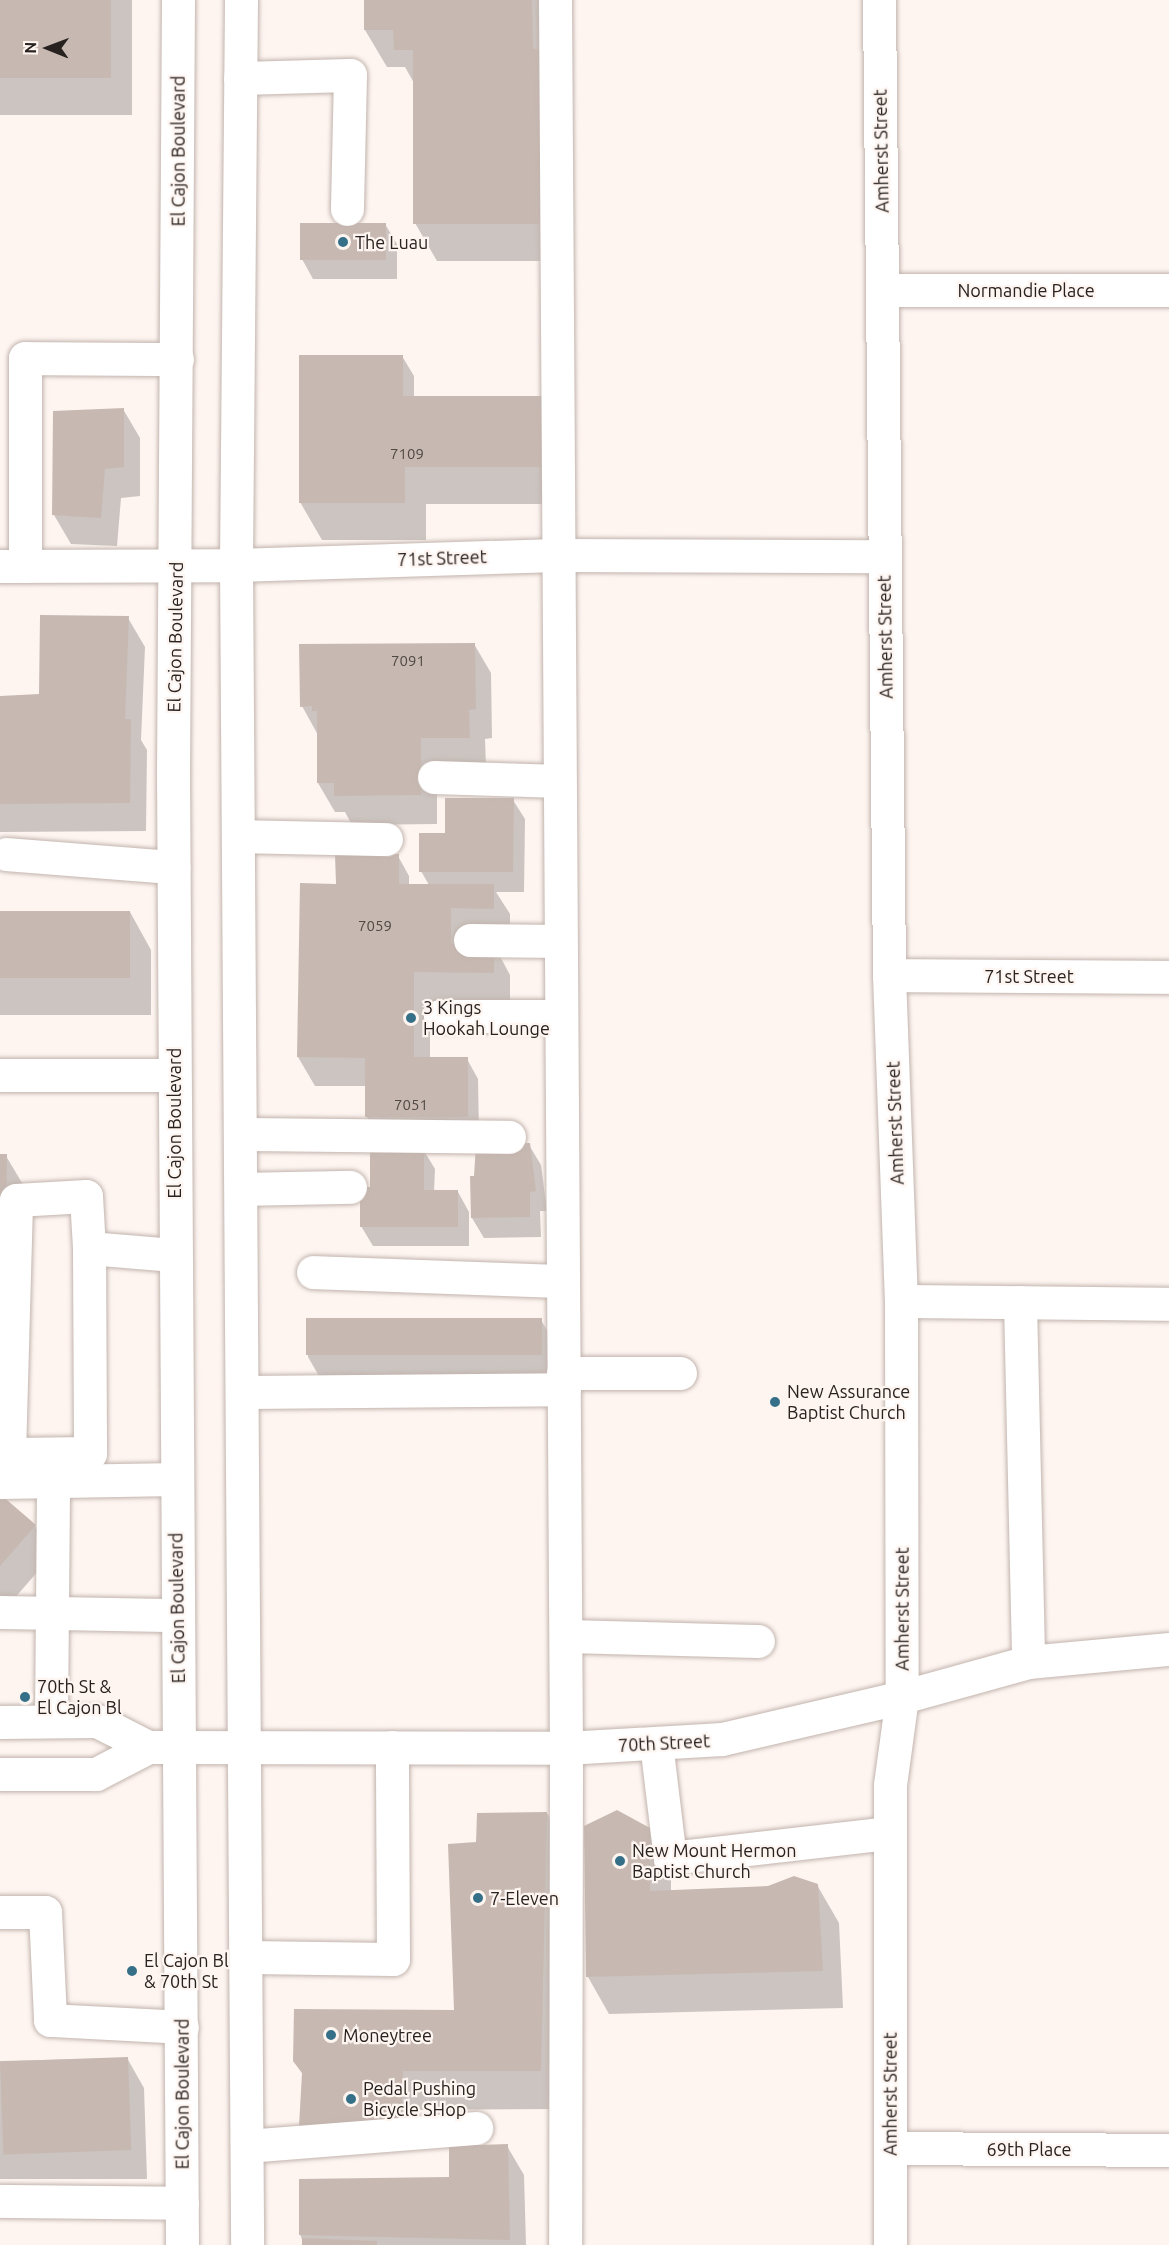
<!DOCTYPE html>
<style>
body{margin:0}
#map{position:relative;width:1169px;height:2245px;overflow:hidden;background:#fef5f1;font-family:Ubuntu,sans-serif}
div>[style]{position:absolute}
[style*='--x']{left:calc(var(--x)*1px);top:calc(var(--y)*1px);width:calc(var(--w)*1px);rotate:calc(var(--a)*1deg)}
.shadow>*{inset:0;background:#0003;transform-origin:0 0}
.building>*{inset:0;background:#c7b9b2;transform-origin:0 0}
.roads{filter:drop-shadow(0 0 2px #c2b4ad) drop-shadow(0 0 2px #c2b4ad)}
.minor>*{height:33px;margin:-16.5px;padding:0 16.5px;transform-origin:16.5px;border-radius:16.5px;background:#fff}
.major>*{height:33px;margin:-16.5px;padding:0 16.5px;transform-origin:16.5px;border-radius:16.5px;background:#fff}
.dots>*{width:16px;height:16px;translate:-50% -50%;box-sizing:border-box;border:3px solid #fef5f1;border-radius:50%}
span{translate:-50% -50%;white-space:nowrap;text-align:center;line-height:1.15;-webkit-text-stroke:4.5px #fef5f1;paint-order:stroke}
.number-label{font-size:15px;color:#4f4844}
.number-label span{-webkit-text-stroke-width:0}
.street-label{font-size:18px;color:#27221f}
.poi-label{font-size:18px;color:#27221f}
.left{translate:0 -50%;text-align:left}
.north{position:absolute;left:18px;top:18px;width:60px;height:60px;-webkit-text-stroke:4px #fef5f1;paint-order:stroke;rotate:271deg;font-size:16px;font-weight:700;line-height:24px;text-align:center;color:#27221f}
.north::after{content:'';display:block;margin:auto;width:21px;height:27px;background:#27221f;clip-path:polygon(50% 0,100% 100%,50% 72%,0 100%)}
</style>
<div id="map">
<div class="shadow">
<i style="left:0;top:0;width:132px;height:115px"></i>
<i style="clip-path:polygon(365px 0,553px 0,561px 261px,437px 261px,415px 223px,414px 83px,405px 67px,387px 67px,365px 30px)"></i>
<i style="clip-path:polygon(385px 224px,397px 244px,397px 279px,313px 279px,302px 259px)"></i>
<i style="clip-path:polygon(402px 356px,414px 376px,414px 398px,542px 398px,564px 504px,426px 504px,426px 540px,322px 540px,300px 502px)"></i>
<i style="clip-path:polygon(123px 409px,140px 438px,140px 496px,121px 498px,117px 546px,71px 544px,54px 515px)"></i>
<i style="clip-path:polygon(128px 618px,145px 647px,141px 740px,147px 750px,146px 831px,0 832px,0 698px,40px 695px)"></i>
<i style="clip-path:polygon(474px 644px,491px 673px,492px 738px,485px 739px,486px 767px,437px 767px,437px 824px,352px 825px,345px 812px,335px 812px,318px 783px,318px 735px,302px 706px)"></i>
<i style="clip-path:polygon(513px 800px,525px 819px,524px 892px,496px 892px,510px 914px,510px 938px,494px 945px,510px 975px,510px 1002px,430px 1001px,430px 1059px,467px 1059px,478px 1079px,479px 1136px,378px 1137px,367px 1117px,366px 1086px,315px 1086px,298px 1057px,338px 885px,398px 856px,409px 876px,409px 885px,429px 885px,421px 871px,447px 834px)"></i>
<i style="clip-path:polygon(130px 912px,151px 950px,151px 1015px,0 1015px,0 913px)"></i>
<i style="clip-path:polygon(529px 1145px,541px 1165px,547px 1211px,540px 1211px,541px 1237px,484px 1238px,472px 1218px,472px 1178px)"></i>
<i style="clip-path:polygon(423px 1149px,435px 1169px,434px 1192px,458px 1192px,469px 1212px,469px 1246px,373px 1246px,361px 1226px,372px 1188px)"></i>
<i style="clip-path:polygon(0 1156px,6px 1156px,28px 1193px,0 1275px)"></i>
<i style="clip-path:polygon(541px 1320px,563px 1357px,563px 1392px,330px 1395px,308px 1357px,307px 1322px)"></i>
<i style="clip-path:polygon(0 1496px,35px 1526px,52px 1555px,0 1615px)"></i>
<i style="clip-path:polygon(547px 1813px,568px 1851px,562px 2109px,407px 2110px,406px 2134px,304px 2076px,294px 2060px,455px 2012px)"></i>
<i style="clip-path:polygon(649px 1829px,671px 1867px,671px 1892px,817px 1885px,839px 1923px,843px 2008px,609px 2014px,588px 1977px)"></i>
<i style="clip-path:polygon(127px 2058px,144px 2088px,147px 2179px,0 2179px,0 2061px)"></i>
<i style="clip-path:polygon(507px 2146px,524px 2175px,526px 2245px,304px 2245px,300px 2234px,450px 2179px)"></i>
</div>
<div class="building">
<i style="left:0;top:0;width:111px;height:78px"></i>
<i style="clip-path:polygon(364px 0,532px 0,533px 49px,540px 50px,540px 224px,413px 224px,413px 50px,394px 50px,393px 30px,364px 30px)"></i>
<i style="left:300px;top:223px;width:86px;height:37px"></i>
<i style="clip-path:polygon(299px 355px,403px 355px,403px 396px,542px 396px,543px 467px,405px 467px,405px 503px,299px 503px)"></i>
<i style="clip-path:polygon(124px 408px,124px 467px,105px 469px,101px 518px,52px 515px,53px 411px)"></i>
<i style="clip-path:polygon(40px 615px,129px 616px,125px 719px,131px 719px,130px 803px,0 804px,0 696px,39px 694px)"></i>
<i style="clip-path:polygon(475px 643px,476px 709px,469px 710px,470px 738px,421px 738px,421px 795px,334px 796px,334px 783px,317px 783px,317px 711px,312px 711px,312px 706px,300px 707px,299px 644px)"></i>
<i style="clip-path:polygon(445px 798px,514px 798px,513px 872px,419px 872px,419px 833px,445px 833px)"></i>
<i style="clip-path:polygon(399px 854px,399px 884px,494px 884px,494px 909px,451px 908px,451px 944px,494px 944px,494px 973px,414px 972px,414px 1057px,468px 1057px,468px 1117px,365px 1117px,365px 1058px,297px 1057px,300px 883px,336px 884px,335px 855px)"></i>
<i style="left:0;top:911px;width:130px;height:67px"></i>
<i style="clip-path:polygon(530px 1143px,536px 1191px,530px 1192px,530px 1217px,471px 1218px,470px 1176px,474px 1176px,476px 1144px)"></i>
<i style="clip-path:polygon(370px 1147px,424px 1147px,424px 1190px,458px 1190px,458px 1227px,360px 1227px,360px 1187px,370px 1187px)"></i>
<i style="clip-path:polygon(0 1154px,7px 1154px,6px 1238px,0 1238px)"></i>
<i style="left:542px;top:1318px;width:37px;height:236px;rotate:90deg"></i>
<i style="clip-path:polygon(0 1494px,36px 1525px,0 1566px)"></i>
<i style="clip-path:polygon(617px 1810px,650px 1828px,650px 1891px,768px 1886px,794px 1876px,818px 1884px,823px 1971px,586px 1977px,584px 1826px)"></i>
<i style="clip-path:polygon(547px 1812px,541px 2071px,403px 2071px,401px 2124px,299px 2126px,302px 2073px,293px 2061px,294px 2009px,454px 2010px,448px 1844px,476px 1842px,477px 1813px)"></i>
<i style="left:128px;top:2057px;width:93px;height:128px;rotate:88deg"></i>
<i style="clip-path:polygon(508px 2144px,510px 2240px,299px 2235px,299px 2179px,449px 2177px,449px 2146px)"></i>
<i style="clip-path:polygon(302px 2238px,377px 2241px,377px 2245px,302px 2245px)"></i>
</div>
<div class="roads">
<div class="minor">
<i style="--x:555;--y:0;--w:1748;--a:89.64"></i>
<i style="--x:566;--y:1748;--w:497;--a:90.1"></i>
<i style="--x:879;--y:0;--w:975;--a:89.41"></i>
<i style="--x:889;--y:975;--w:326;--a:87.9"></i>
<i style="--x:901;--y:1301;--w:396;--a:89.9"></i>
<i style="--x:902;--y:1697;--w:89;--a:97.8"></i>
<i style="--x:890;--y:1785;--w:460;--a:90"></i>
<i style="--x:240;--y:78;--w:110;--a:-1.6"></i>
<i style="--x:350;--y:75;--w:134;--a:91.3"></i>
<i style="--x:882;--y:290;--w:287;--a:0"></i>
<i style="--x:0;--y:566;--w:236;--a:-0.2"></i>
<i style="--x:236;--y:565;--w:321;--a:-1.8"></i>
<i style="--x:557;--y:555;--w:327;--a:0.2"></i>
<i style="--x:25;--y:566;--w:208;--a:-90"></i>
<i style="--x:25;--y:358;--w:152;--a:0.4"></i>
<i style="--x:434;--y:777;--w:125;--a:1.8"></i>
<i style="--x:239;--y:836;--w:147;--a:1.2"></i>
<i style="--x:6;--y:854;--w:168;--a:4.5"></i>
<i style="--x:470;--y:940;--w:90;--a:0.6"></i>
<i style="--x:889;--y:975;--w:280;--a:0.4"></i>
<i style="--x:440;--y:1016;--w:121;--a:0"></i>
<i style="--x:0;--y:1075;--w:174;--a:0"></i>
<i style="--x:242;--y:1134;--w:267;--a:0.6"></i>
<i style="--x:242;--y:1189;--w:108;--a:-1.1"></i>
<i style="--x:89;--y:1248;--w:205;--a:89.7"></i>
<i style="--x:90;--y:1453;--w:81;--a:179.3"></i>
<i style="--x:9;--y:1454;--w:254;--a:-88.4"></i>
<i style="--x:16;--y:1200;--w:70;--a:-3.3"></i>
<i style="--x:86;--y:1196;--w:52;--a:86.7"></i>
<i style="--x:89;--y:1248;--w:85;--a:4.7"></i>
<i style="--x:313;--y:1272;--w:250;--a:2.1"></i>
<i style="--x:901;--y:1301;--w:268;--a:0.6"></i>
<i style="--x:1020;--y:1302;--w:360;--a:88.7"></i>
<i style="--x:563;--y:1373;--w:117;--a:0"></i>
<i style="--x:245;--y:1392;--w:319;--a:-0.5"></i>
<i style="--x:0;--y:1482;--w:175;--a:-1"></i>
<i style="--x:0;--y:1612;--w:178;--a:1"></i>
<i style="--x:566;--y:1636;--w:192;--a:1.5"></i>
<i style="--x:51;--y:1721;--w:240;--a:-89.5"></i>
<i style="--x:656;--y:1743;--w:116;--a:83.1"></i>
<i style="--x:670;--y:1858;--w:220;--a:-6.5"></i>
<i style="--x:0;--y:1912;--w:45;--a:0"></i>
<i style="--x:45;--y:1912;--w:108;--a:87.3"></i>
<i style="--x:50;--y:2020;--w:132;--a:3"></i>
<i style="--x:247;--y:1957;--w:146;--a:0.8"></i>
<i style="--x:393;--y:1959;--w:212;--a:-90.3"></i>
<i style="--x:247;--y:2146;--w:230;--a:-4.5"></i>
<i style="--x:890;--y:2148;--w:279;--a:0.4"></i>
<i style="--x:0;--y:2201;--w:182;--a:0.6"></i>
</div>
<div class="major">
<i style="--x:178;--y:0;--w:772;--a:90.37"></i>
<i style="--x:173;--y:772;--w:1473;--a:89.65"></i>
<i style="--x:241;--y:0;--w:565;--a:90.51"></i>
<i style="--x:236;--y:565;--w:1680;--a:89.62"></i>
<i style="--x:0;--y:1722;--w:97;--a:-0.6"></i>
<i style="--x:97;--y:1721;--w:57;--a:27"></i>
<i style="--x:148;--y:1747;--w:418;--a:0.1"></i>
<i style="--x:566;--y:1748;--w:156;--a:-3.3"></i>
<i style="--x:722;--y:1739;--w:185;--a:-13.1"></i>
<i style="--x:902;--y:1697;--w:131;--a:-15.5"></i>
<i style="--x:1028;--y:1662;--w:142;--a:-5.3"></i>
<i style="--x:0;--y:1774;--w:96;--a:0"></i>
<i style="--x:96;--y:1774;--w:59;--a:-27.4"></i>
</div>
</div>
<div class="dots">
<i style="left:343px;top:242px;background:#357088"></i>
<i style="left:411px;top:1018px;background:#357088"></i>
<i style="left:775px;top:1402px;background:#357088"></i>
<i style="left:25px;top:1697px;background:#357088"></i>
<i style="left:620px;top:1861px;background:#357088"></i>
<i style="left:478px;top:1898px;background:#357088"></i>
<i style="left:132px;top:1971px;background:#357088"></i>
<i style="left:331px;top:2035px;background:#357088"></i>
<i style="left:351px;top:2099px;background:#357088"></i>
</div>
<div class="number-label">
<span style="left:407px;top:454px">7109</span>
<span style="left:408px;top:661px">7091</span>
<span style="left:375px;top:926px">7059</span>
<span style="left:411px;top:1105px">7051</span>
</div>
<div class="street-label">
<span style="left:178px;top:151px;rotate:-90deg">El Cajon Boulevard</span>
<span style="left:881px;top:151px;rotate:-91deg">Amherst Street</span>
<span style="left:1026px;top:290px">Normandie Place</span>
<span style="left:442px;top:558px;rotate:-2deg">71st Street</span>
<span style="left:175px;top:637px;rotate:-89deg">El Cajon Boulevard</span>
<span style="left:885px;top:637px;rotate:-91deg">Amherst Street</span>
<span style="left:1029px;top:976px">71st Street</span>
<span style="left:174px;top:1123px;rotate:-90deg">El Cajon Boulevard</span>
<span style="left:895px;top:1123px;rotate:-92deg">Amherst Street</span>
<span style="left:177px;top:1608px;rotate:-91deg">El Cajon Boulevard</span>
<span style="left:902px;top:1609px;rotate:-90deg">Amherst Street</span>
<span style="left:664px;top:1743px;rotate:-3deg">70th Street</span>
<span style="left:182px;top:2094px;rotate:-90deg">El Cajon Boulevard</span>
<span style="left:890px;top:2094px;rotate:-90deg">Amherst Street</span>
<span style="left:1029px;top:2149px">69th Place</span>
</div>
<div class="poi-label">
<span class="left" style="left:355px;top:242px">The Luau</span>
<span class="left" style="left:423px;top:1018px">3 Kings<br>Hookah Lounge</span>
<span class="left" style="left:787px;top:1402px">New Assurance<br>Baptist Church</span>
<span class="left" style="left:37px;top:1697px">70th St &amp;<br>El Cajon Bl</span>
<span class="left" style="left:632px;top:1861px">New Mount Hermon<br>Baptist Church</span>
<span class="left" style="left:490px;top:1898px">7-Eleven</span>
<span class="left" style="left:144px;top:1971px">El Cajon Bl<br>&amp; 70th St</span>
<span class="left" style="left:343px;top:2035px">Moneytree</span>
<span class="left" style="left:363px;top:2099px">Pedal Pushing<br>Bicycle SHop</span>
</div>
<div class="north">N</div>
</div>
